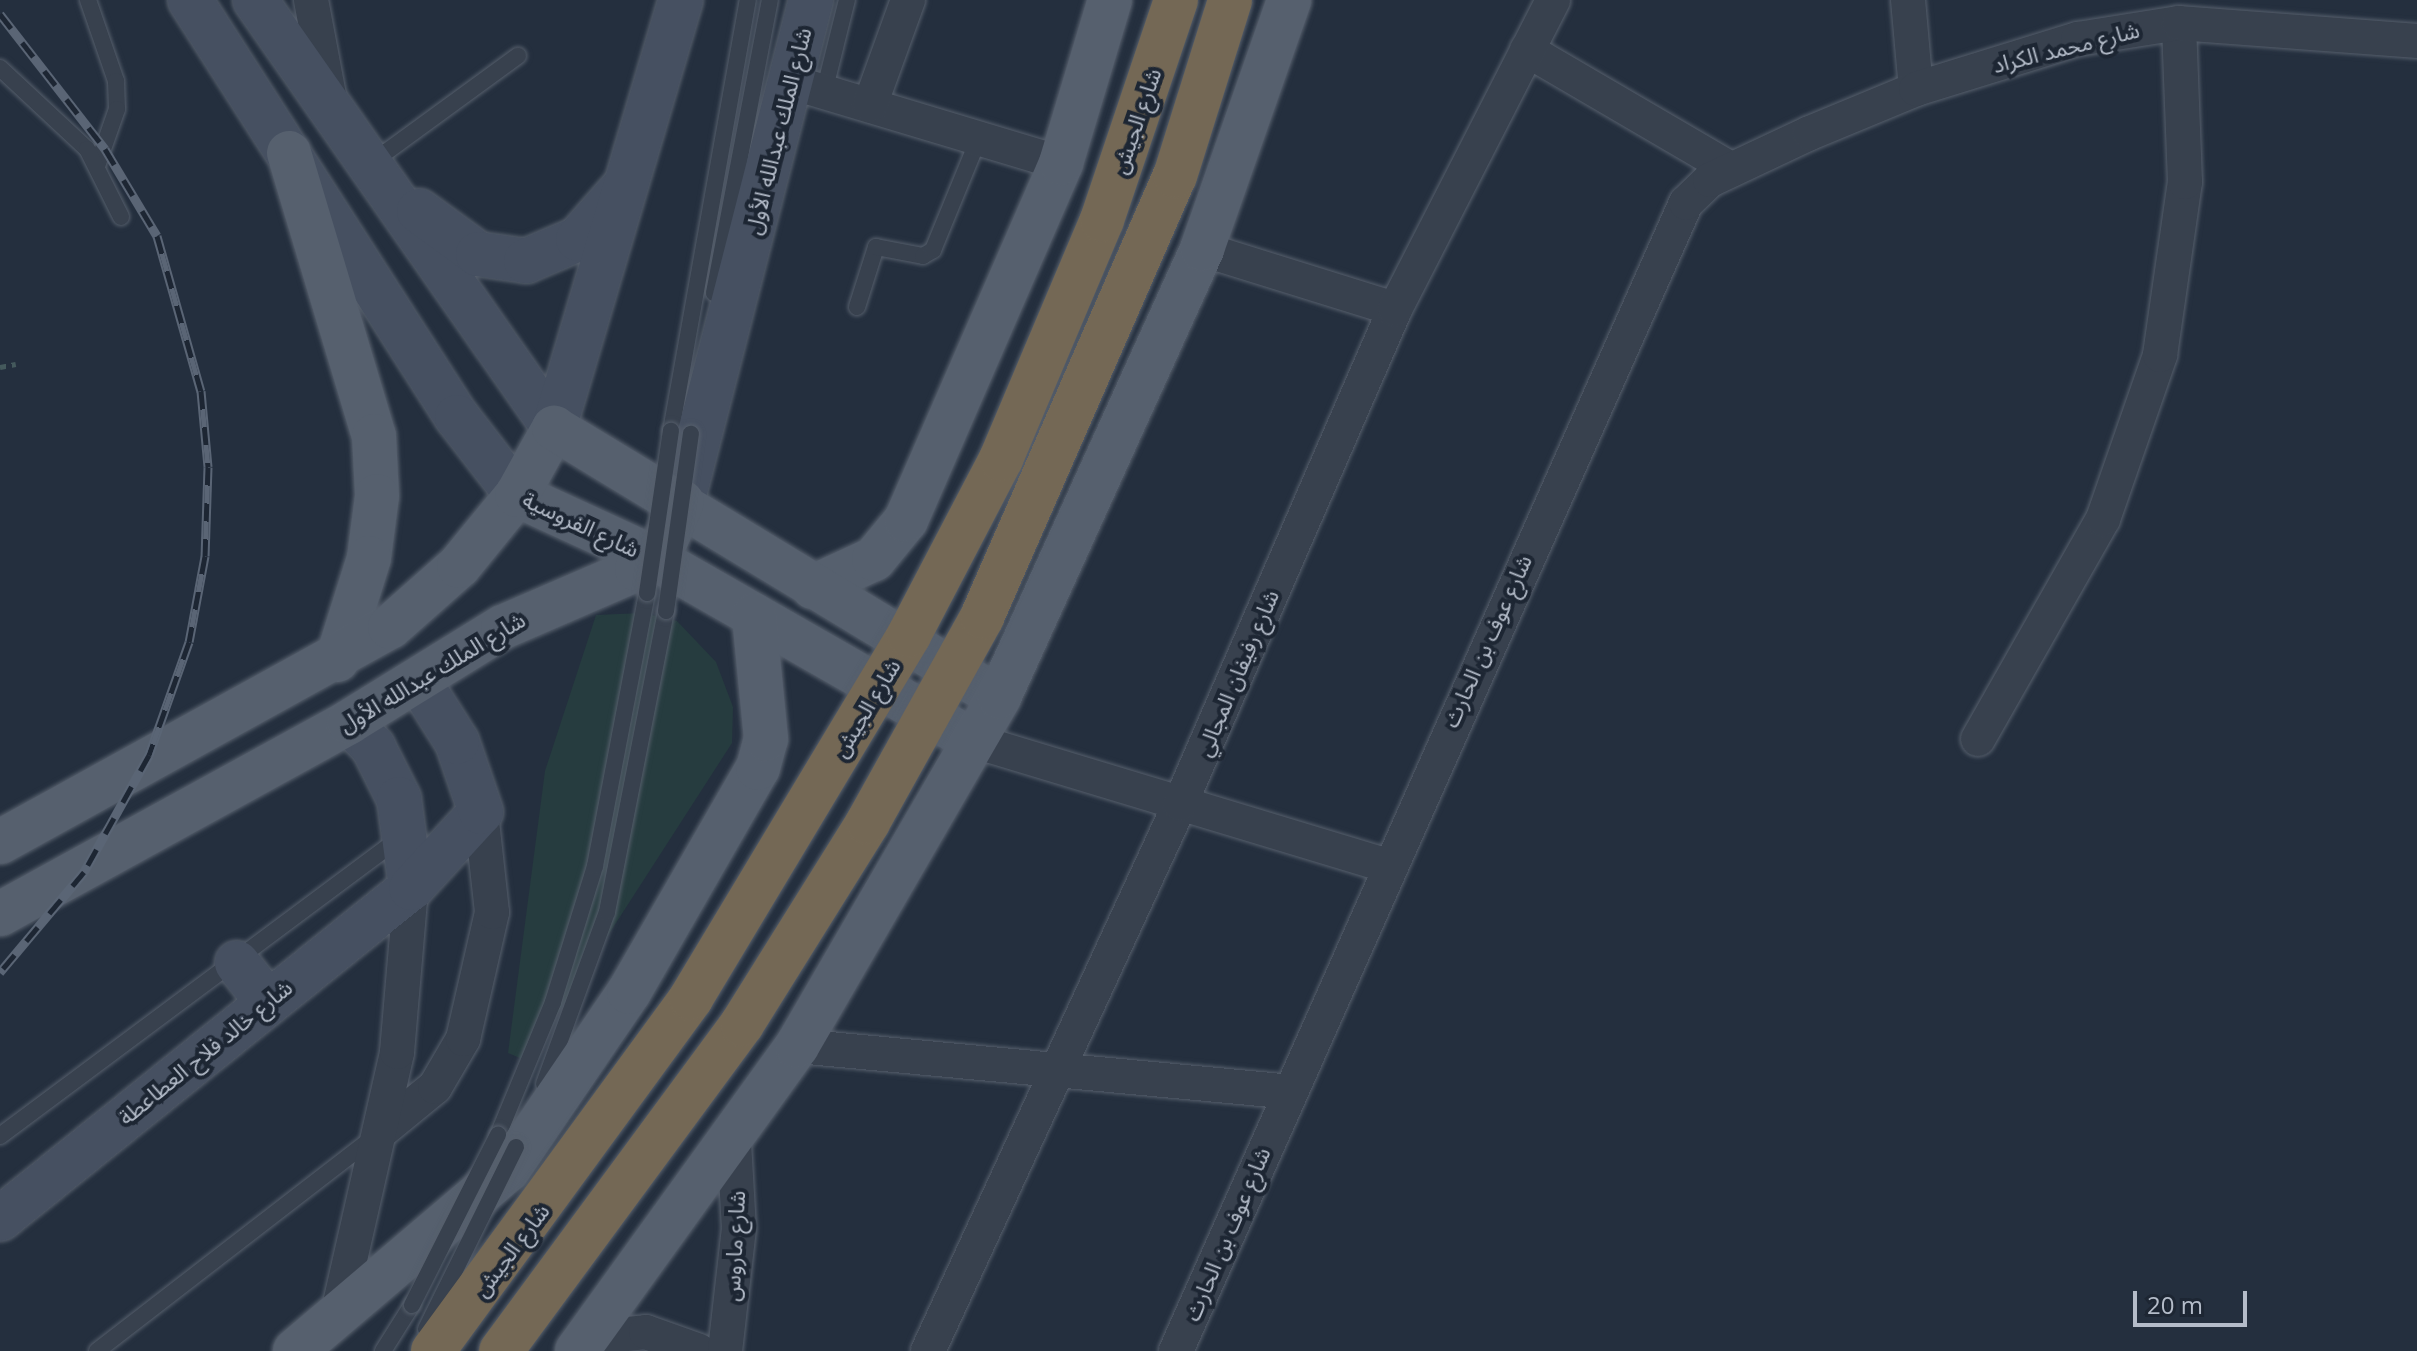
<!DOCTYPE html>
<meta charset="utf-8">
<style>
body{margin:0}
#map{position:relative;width:2417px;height:1351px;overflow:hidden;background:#242f3e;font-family:"Open Sans","Noto Sans Arabic",sans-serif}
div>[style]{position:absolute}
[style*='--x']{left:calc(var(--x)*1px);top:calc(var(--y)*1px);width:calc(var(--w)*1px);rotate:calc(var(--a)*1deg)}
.green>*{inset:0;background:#263c3f}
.path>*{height:5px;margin-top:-2.5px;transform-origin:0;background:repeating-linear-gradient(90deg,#44595c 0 6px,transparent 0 12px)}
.roads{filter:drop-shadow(0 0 2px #565f6c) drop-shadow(0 0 2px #565f6c)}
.lane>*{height:16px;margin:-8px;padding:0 8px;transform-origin:8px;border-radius:8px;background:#38414e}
.street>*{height:34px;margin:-17px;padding:0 17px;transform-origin:17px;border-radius:17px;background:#38414e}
.secondary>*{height:44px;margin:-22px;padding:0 22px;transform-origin:22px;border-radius:22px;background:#465061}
.primary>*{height:44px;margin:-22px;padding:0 22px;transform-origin:22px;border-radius:22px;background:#56606e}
.rail>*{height:9px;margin-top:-4.5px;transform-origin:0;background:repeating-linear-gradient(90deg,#1d2633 0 18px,#5a6575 0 36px);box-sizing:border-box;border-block:2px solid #5a6575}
.bridges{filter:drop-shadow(0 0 2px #565f6c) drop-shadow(0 0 2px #565f6c)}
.lane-bridge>*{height:16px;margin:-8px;padding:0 8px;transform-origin:8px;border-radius:8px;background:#38414e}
.highway-bridge>*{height:44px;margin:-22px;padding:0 22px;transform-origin:22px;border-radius:22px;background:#746855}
span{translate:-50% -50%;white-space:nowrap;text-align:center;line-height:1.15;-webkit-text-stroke:8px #1d2633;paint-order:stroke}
.street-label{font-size:22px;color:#b4bcc9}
.scale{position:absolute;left:2133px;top:1291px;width:114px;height:36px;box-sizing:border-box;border:4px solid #b4bcc9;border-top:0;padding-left:10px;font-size:24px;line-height:28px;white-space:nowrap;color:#b4bcc9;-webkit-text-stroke:6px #1d2633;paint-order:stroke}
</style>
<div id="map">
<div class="green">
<i style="clip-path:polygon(642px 613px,677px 621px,716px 662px,733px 707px,732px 743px,527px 1061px,508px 1053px,545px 771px,596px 615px)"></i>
</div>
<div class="path">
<i style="--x:0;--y:367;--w:16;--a:-11"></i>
</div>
<div class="roads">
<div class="lane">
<i style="--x:88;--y:0;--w:86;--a:70.9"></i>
<i style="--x:116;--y:81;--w:28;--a:88"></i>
<i style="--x:117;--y:109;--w:60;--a:109.3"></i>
<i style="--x:0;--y:68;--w:119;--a:43"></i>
<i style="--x:87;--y:149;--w:76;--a:63.4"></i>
<i style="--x:824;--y:92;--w:95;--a:-76"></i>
<i style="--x:371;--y:163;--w:182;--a:-36.1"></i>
<i style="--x:714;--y:293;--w:298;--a:-79.2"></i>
<i style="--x:857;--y:307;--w:63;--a:-72.4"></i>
<i style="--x:876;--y:247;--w:48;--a:10.8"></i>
<i style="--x:923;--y:256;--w:12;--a:-31"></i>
<i style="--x:933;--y:250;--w:121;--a:-67.7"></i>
<i style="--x:671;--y:431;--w:438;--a:-79.9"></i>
<i style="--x:544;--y:1084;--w:183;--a:-69.9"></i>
<i style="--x:607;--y:912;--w:307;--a:-78.9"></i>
<i style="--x:498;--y:1135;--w:144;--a:-67.5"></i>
<i style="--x:553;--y:1002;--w:142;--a:-72.8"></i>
<i style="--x:595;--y:866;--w:278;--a:-79.2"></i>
<i style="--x:0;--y:1136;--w:499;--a:-36.7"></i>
<i style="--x:97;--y:1351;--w:351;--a:-37.7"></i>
<i style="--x:383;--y:1351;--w:54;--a:-57.8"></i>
</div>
<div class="street">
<i style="--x:311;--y:0;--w:103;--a:79.3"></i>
<i style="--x:1908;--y:0;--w:89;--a:84.9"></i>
<i style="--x:1527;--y:50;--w:236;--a:30.3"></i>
<i style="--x:791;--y:82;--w:282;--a:16.7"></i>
<i style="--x:870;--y:105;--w:112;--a:-70.1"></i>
<i style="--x:1202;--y:249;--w:202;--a:17.3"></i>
<i style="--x:1978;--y:739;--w:253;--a:-60.4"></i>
<i style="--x:2103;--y:519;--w:174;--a:-70.8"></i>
<i style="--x:2160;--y:355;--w:175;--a:-81.8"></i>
<i style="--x:2185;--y:182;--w:159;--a:-92.2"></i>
<i style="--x:974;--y:741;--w:432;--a:16.8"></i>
<i style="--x:797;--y:1046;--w:494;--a:5.3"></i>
<i style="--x:380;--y:1132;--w:71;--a:-39.3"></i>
<i style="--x:435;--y:1087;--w:56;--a:-59.7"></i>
<i style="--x:463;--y:1039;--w:130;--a:-77.1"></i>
<i style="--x:492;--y:912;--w:101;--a:-96.3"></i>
<i style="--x:339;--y:1308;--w:262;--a:-77.2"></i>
<i style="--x:397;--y:1052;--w:165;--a:-85.1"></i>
<i style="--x:588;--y:1338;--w:58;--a:-5.9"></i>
<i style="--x:646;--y:1332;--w:56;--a:19.7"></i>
<i style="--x:725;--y:1351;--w:123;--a:-83.5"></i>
<i style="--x:739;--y:1229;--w:88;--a:-93.3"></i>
<i style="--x:928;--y:1351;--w:602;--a:-65.26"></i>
<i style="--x:1180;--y:804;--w:540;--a:-66.52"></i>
<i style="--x:1395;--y:309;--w:347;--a:-62.9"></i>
<i style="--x:1176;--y:1351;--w:1256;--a:-66.05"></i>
<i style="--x:1686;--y:203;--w:33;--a:-44"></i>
<i style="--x:1710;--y:180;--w:110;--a:-25.2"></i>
<i style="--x:1810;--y:133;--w:115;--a:-22.5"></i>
<i style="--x:1916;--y:89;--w:170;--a:-17.2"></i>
<i style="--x:2078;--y:39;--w:102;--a:-9"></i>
<i style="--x:2179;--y:23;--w:239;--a:4.3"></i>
</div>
<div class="secondary">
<i style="--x:190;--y:0;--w:495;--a:57.4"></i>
<i style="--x:457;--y:417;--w:98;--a:52.4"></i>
<i style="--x:255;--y:0;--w:522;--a:55.06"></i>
<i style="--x:419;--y:211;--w:73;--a:36.1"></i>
<i style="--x:478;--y:254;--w:49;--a:8.3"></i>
<i style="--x:526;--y:261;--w:56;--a:-22.9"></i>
<i style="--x:578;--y:239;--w:68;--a:-48.6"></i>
<i style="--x:554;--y:428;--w:446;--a:-73.5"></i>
<i style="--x:684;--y:495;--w:511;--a:-75.61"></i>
<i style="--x:349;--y:722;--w:35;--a:46"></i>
<i style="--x:373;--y:747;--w:58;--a:63.4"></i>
<i style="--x:399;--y:799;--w:90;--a:82.3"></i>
<i style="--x:237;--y:963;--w:48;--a:51.7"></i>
<i style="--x:0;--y:1219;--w:528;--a:-38.85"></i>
<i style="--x:411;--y:888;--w:103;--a:-47.4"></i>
<i style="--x:481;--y:812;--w:74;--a:-108.9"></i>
<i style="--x:457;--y:742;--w:73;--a:-122.2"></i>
</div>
<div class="primary">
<i style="--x:289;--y:153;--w:295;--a:73.3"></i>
<i style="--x:374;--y:436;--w:60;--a:87.1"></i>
<i style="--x:377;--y:496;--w:63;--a:97.4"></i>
<i style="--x:369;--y:558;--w:107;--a:107.4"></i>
<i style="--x:517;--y:495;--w:151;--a:24.7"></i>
<i style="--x:654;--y:558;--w:354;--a:29.8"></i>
<i style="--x:813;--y:587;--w:67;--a:-24.7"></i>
<i style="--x:874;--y:559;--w:50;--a:-50.6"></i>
<i style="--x:906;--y:520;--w:389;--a:-66.5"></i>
<i style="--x:1061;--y:163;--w:170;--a:-73.3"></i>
<i style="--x:0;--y:842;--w:445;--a:-28.9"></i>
<i style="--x:390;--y:627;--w:92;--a:-41.5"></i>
<i style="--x:459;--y:566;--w:92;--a:-50.8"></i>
<i style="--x:517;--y:495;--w:77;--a:-61.1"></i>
<i style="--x:554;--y:428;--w:505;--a:31.24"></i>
<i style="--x:0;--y:914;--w:398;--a:-28.8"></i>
<i style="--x:349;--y:722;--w:181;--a:-31.7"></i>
<i style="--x:503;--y:627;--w:146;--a:-23.4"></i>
<i style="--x:637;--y:569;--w:31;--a:-37"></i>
<i style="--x:662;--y:550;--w:52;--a:-67.4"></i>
<i style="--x:295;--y:1351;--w:280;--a:-40.4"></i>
<i style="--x:508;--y:1170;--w:215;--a:-55.8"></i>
<i style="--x:629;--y:992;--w:258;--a:-60.1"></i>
<i style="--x:758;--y:768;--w:30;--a:-75"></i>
<i style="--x:766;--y:739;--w:124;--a:-95.6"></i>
<i style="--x:577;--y:1351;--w:376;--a:-54.2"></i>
<i style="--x:797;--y:1046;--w:403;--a:-59.9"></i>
<i style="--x:999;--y:697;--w:492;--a:-65.6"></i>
<i style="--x:1202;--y:249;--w:264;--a:-70.7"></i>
</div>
</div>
<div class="rail">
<i style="--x:0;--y:14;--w:171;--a:52.1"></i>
<i style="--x:105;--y:149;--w:101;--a:59.1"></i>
<i style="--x:157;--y:236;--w:161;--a:74.2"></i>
<i style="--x:201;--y:391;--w:76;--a:84.7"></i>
<i style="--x:208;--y:467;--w:89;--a:91.9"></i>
<i style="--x:205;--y:556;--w:87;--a:100.5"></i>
<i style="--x:189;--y:642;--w:120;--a:109.5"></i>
<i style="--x:149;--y:755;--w:134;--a:119.1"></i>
<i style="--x:84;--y:872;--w:131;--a:130"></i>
</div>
<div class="bridges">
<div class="lane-bridge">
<i style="--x:647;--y:593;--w:164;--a:-81.6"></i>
<i style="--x:666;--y:611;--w:179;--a:-82"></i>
<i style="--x:412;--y:1305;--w:191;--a:-63.2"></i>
<i style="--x:426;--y:1329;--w:203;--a:-63.7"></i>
</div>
<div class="highway-bridge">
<i style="--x:433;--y:1351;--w:437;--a:-53.8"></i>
<i style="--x:691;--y:998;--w:423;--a:-59"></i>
<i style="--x:909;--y:635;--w:199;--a:-62.4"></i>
<i style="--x:1001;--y:459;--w:259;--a:-67.1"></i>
<i style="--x:1102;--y:220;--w:232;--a:-71.4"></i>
<i style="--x:501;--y:1351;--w:406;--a:-53.6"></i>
<i style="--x:742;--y:1024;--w:238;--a:-58"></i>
<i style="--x:868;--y:822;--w:235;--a:-60.9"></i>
<i style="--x:982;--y:617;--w:481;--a:-66.4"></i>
<i style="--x:1175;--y:176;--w:184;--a:-72.6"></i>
</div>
</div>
<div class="street-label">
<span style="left:2066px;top:47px;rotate:-14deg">شارع محمد الكراد</span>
<span style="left:1136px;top:121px;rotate:-71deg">شارع الجيش</span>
<span style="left:778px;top:131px;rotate:-76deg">شارع الملك عبدالله الأول</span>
<span style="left:581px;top:524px;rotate:25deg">شارع الفروسية</span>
<span style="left:1487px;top:641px;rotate:-66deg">شارع عوف بن الحارث</span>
<span style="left:432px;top:672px;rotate:-31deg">شارع الملك عبدالله الأول</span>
<span style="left:1237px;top:673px;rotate:-67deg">شارع رفيفان المجالي</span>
<span style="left:866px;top:708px;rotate:-59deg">شارع الجيش</span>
<span style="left:205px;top:1052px;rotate:-39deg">شارع خالد فلاح العطاعطة</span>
<span style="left:1227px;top:1234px;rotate:-67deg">شارع عوف بن الحارث</span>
<span style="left:734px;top:1246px;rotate:-87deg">شارع ماروس</span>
<span style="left:511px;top:1250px;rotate:-53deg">شارع الجيش</span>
</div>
<div class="scale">20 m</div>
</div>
